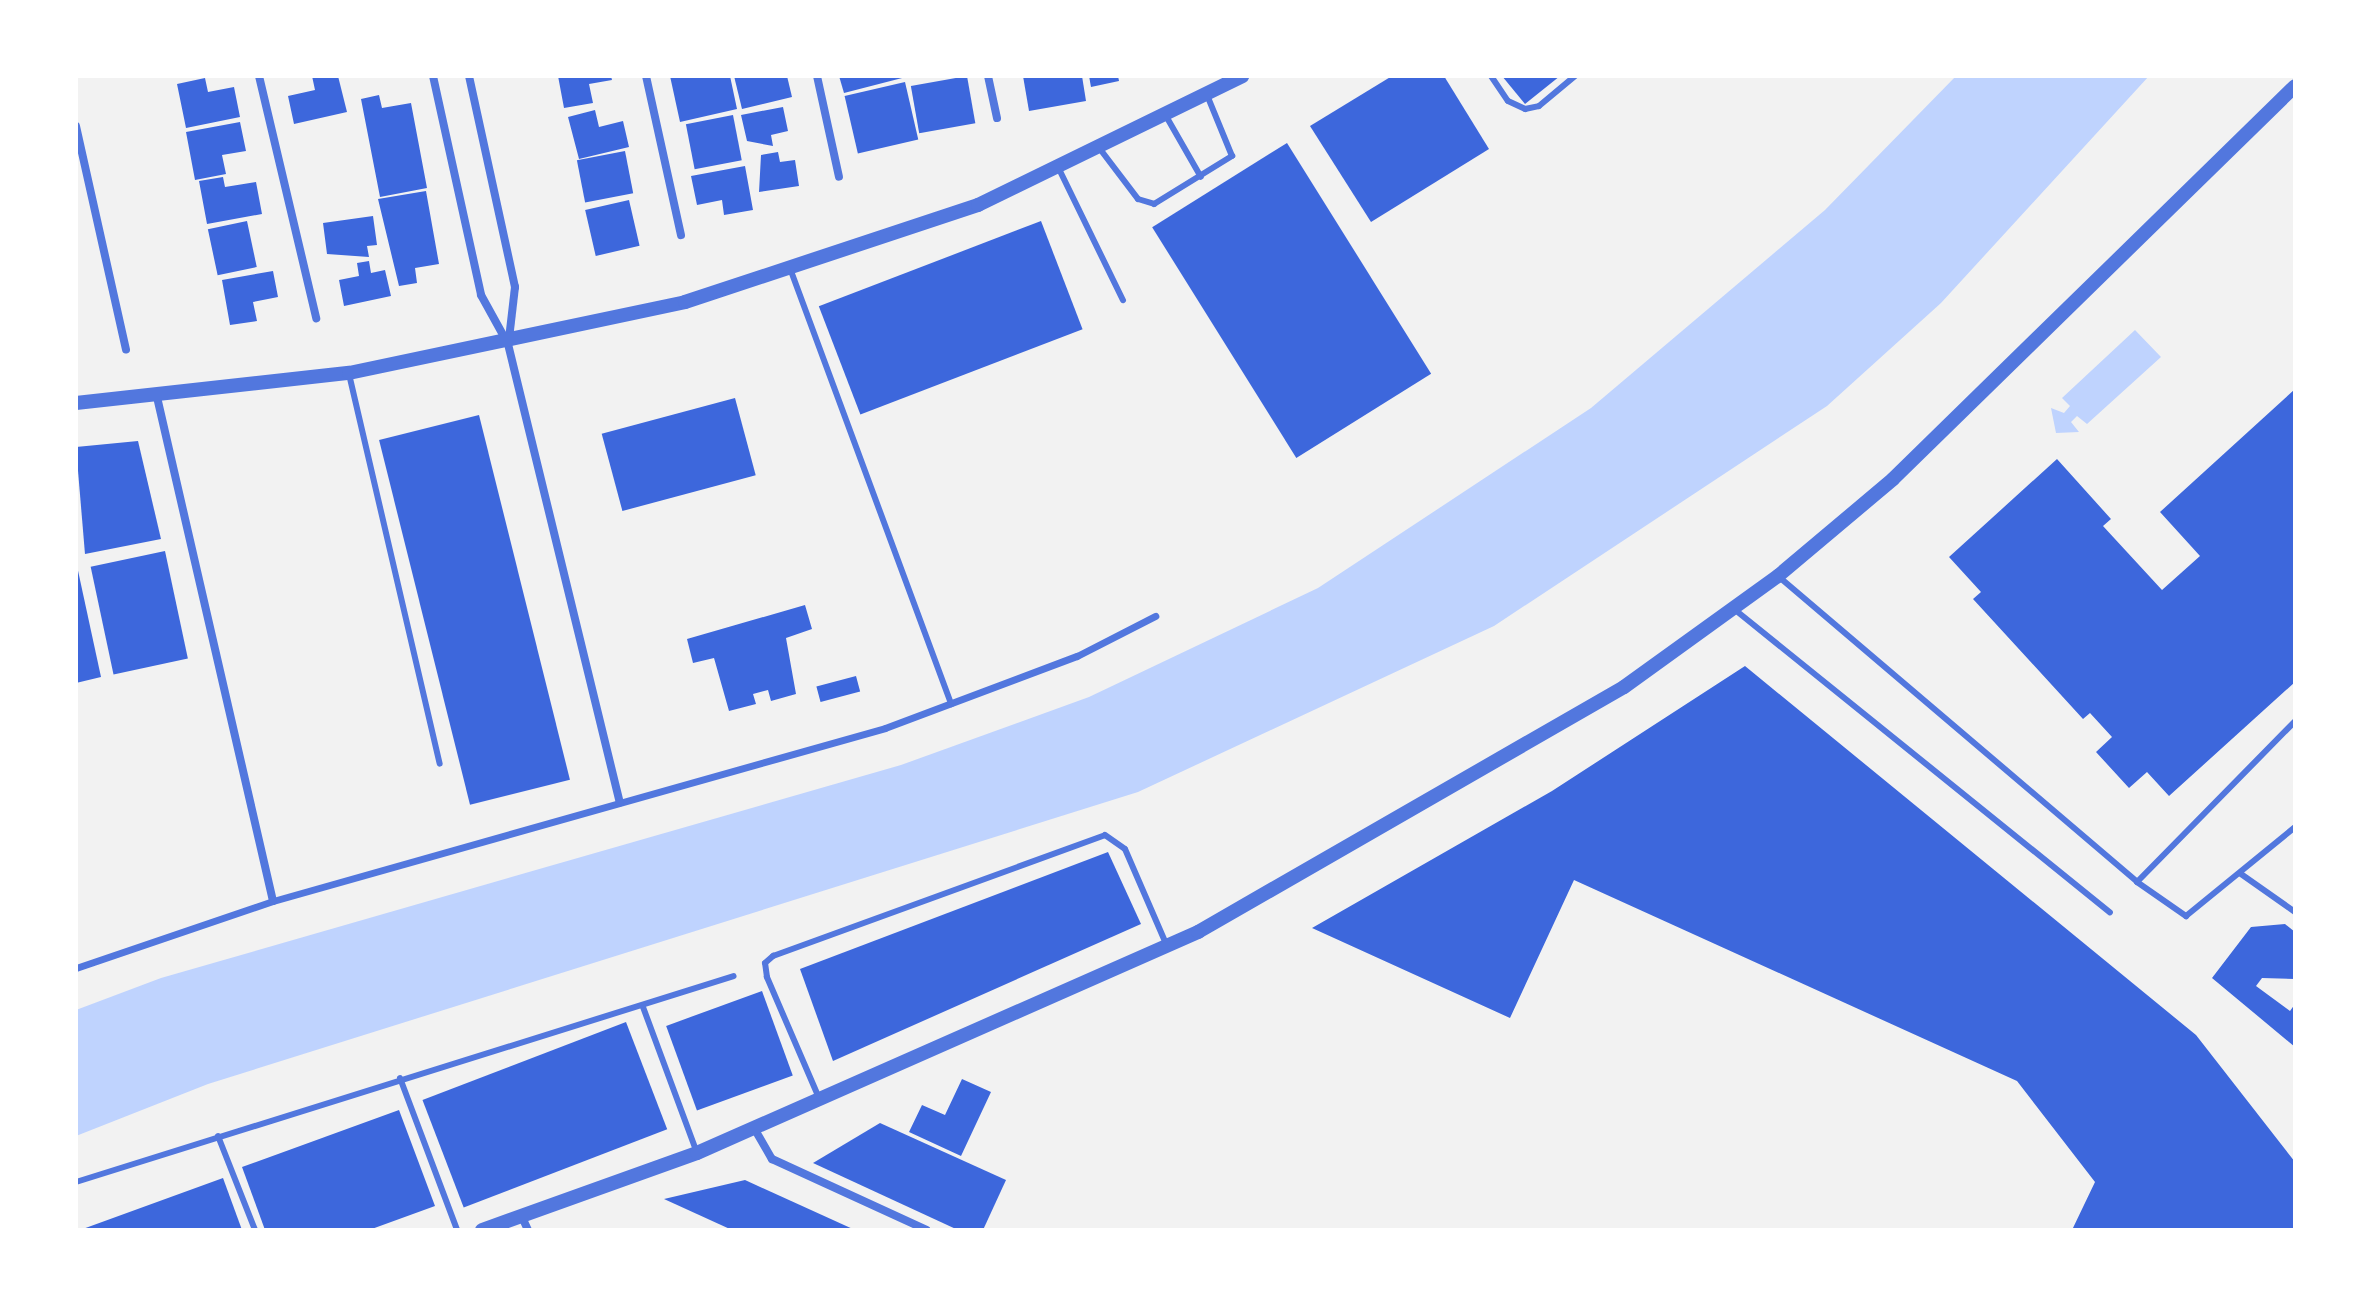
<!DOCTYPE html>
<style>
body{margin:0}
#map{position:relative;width:2371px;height:1306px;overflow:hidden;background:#f2f2f2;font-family:Signika,sans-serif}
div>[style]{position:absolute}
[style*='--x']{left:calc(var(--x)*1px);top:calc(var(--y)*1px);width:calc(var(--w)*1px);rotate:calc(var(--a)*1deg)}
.water>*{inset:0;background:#bfd3fe}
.building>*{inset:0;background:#3d67dc;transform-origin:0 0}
.service>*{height:6px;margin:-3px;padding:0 3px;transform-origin:3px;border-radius:3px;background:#5277de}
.pedestrian>*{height:7px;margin:-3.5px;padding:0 3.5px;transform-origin:3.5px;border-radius:3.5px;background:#5277de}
.minor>*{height:8px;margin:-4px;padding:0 4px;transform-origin:4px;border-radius:4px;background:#5277de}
.tertiary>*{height:14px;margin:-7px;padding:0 7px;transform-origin:7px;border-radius:7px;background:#5277de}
span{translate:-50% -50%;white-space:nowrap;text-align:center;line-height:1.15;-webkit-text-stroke:8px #fff;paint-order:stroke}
.frame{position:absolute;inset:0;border:78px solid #fff;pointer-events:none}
</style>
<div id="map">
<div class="water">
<i style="clip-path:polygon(1956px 76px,2149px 76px,1941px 303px,1827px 406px,1494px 626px,1138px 792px,208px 1084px,76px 1136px,76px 1010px,161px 978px,901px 765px,1089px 697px,1318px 588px,1591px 408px,1825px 210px)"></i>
<i style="clip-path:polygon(2135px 330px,2161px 357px,2087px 424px,2077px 416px,2071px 422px,2079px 432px,2056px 433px,2051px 408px,2064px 413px,2070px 406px,2062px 398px)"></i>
</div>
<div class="building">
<i style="clip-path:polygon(312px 76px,338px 76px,347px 112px,294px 124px,288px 96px,315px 90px)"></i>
<i style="clip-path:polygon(558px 76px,611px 76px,612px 80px,589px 84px,593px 103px,564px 108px)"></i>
<i style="clip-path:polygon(670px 76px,730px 76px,737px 109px,680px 122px)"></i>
<i style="clip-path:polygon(734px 76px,787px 76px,792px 97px,742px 109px)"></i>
<i style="clip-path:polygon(839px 76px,906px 76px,906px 77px,844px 93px)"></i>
<i style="left:967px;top:76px;width:48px;height:57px;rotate:80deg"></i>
<i style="clip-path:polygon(1023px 76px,1082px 76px,1086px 101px,1029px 111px)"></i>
<i style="clip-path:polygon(1089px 76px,1118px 76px,1119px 81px,1091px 87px)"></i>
<i style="clip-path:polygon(1392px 76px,1444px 76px,1489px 149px,1371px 222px,1310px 126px)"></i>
<i style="clip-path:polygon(1502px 76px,1560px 76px,1525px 104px)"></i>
<i style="clip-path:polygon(205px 78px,208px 92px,234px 87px,240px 117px,186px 128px,177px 84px)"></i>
<i style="left:905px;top:82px;width:59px;height:62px;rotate:77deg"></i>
<i style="clip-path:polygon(379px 95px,382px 108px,411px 103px,427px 188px,380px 197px,361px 99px)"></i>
<i style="clip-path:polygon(783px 107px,788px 131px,771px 135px,773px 146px,747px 141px,741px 115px)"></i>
<i style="clip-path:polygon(595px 110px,599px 127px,623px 121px,629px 147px,579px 159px,568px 117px)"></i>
<i style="left:733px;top:115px;width:46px;height:48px;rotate:79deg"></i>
<i style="clip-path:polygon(240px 122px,246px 151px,222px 155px,226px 174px,195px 180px,186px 132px)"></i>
<i style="left:1287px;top:143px;width:272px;height:159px;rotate:58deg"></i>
<i style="left:625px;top:151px;width:43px;height:49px;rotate:79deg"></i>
<i style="clip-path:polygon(778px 152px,780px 162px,795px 160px,799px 186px,759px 192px,761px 155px)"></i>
<i style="clip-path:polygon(745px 166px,753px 210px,724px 215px,722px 200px,697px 205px,691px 176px)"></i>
<i style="clip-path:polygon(223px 177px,225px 187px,256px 182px,262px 214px,207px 224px,199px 181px)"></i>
<i style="clip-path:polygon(426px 191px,439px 264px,415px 268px,417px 283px,399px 286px,378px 199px)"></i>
<i style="left:629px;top:200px;width:47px;height:45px;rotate:77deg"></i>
<i style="clip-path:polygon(373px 216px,377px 245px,367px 246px,369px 257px,327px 254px,323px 223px)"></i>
<i style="left:247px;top:221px;width:47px;height:40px;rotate:78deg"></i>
<i style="left:1041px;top:221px;width:116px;height:238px;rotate:69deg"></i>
<i style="clip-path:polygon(369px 261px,371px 273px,385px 270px,391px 296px,344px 306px,339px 280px,359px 276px,357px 263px)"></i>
<i style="clip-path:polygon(273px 271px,278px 297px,253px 302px,257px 321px,230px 325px,222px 280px)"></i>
<i style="clip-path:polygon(2295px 389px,2295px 682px,2169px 796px,2147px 772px,2129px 788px,2096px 752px,2112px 737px,2090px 713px,2083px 719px,1973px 599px,1981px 592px,1949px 557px,2057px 459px,2111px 519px,2103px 526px,2162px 590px,2200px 556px,2160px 512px)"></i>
<i style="left:735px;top:398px;width:80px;height:138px;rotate:75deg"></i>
<i style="left:479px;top:415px;width:376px;height:103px;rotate:76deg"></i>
<i style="clip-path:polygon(138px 441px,161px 539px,85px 554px,76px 447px)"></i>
<i style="left:165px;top:551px;width:110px;height:76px;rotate:78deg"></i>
<i style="clip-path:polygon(77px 566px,101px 677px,76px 683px,76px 567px)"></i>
<i style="clip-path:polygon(805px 605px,812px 629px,786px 638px,796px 694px,771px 701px,768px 690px,753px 694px,756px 704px,729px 711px,714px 658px,693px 663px,687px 639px)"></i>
<i style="clip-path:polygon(1745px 666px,2196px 1035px,2295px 1162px,2295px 1230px,2072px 1230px,2095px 1182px,2017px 1081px,1574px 880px,1510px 1018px,1312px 928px,1552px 791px)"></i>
<i style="left:856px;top:676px;width:16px;height:41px;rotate:75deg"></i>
<i style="clip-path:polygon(1108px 852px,1141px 924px,833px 1061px,800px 969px)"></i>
<i style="clip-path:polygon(2285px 924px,2295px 932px,2295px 979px,2262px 978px,2256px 986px,2290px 1011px,2295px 1004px,2295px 1047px,2212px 978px,2251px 927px)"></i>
<i style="left:762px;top:991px;width:90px;height:102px;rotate:70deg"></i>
<i style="left:626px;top:1022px;width:115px;height:218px;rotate:69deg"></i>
<i style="clip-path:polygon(962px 1079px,991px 1092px,961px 1156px,909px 1132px,922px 1105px,945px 1115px)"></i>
<i style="clip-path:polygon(399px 1110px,435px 1206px,369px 1230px,265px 1230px,242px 1167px)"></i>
<i style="clip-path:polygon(880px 1123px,1006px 1180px,983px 1230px,958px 1230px,813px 1163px)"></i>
<i style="clip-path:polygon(223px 1178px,242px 1230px,80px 1230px)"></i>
<i style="clip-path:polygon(745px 1180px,855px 1230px,732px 1230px,664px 1199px)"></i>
</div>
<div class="service">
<i style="--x:1491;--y:76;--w:30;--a:56"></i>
<i style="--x:1508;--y:101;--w:19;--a:25"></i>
<i style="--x:1525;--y:109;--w:14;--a:-12"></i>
<i style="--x:1539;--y:106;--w:47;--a:-39.8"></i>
<i style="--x:1166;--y:116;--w:70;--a:60.2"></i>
<i style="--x:1100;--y:149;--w:63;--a:52.8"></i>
<i style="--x:1138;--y:199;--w:17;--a:17"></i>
<i style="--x:1154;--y:204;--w:92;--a:-31.6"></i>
<i style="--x:1232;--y:156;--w:66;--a:-112.3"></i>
<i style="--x:1059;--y:169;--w:146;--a:64"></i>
<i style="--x:791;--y:271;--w:462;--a:69.7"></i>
<i style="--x:349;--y:374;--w:400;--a:76.9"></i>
<i style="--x:1778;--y:576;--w:472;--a:40.4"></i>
<i style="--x:2137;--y:882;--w:60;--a:34.8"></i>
<i style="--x:2186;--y:916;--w:141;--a:-39.2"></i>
<i style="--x:1734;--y:609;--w:483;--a:38.9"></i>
<i style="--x:2241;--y:874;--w:66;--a:35.1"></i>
<i style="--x:2137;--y:882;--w:226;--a:-45.5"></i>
<i style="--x:643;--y:1007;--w:156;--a:69.7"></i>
<i style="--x:400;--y:1078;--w:162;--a:69.4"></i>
<i style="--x:819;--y:1098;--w:132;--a:-113.3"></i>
<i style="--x:767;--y:977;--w:14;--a:-98"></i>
<i style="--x:765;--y:963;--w:11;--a:-41"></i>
<i style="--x:773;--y:956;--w:353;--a:-20"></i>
<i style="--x:1105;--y:835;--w:24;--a:35"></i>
<i style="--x:1125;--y:849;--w:106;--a:66.6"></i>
<i style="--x:218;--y:1136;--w:101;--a:68.5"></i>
<i style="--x:76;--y:1182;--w:689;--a:-17.38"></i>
</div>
<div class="pedestrian">
<i style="--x:76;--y:968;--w:208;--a:-18.8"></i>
<i style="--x:273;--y:901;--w:636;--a:-15.78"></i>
<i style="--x:885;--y:728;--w:205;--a:-20.6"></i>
<i style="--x:1077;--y:656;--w:88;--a:-27.1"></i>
</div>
<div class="minor">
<i style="--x:259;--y:76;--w:249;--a:76.7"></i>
<i style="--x:433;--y:76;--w:224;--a:77.6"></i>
<i style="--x:481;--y:295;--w:56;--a:61.1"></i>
<i style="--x:508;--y:344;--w:472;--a:76.3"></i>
<i style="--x:469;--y:76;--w:216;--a:77.7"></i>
<i style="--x:515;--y:287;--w:52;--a:96.6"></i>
<i style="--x:646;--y:76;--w:163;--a:77.6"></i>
<i style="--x:817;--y:76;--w:103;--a:77.7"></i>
<i style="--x:988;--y:76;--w:43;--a:77.9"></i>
<i style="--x:76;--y:126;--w:229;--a:77.4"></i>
<i style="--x:157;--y:397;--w:517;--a:77.04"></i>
<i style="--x:754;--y:1128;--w:36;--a:60"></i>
<i style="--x:772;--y:1159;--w:170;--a:24.6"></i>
<i style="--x:521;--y:1215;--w:17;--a:65"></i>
</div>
<div class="tertiary">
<i style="--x:76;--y:403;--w:275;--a:-6.3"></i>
<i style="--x:349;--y:373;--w:343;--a:-11.9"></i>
<i style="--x:685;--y:302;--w:309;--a:-18.3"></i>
<i style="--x:978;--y:205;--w:294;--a:-26"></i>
<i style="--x:482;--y:1230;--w:228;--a:-19.7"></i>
<i style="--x:697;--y:1153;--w:548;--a:-23.8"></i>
<i style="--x:1198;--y:932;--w:491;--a:-29.9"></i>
<i style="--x:1624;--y:687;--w:190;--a:-35.8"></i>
<i style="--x:1778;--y:576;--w:150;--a:-40.1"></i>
<i style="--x:1893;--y:479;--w:562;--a:-44.35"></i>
</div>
<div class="frame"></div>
</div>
